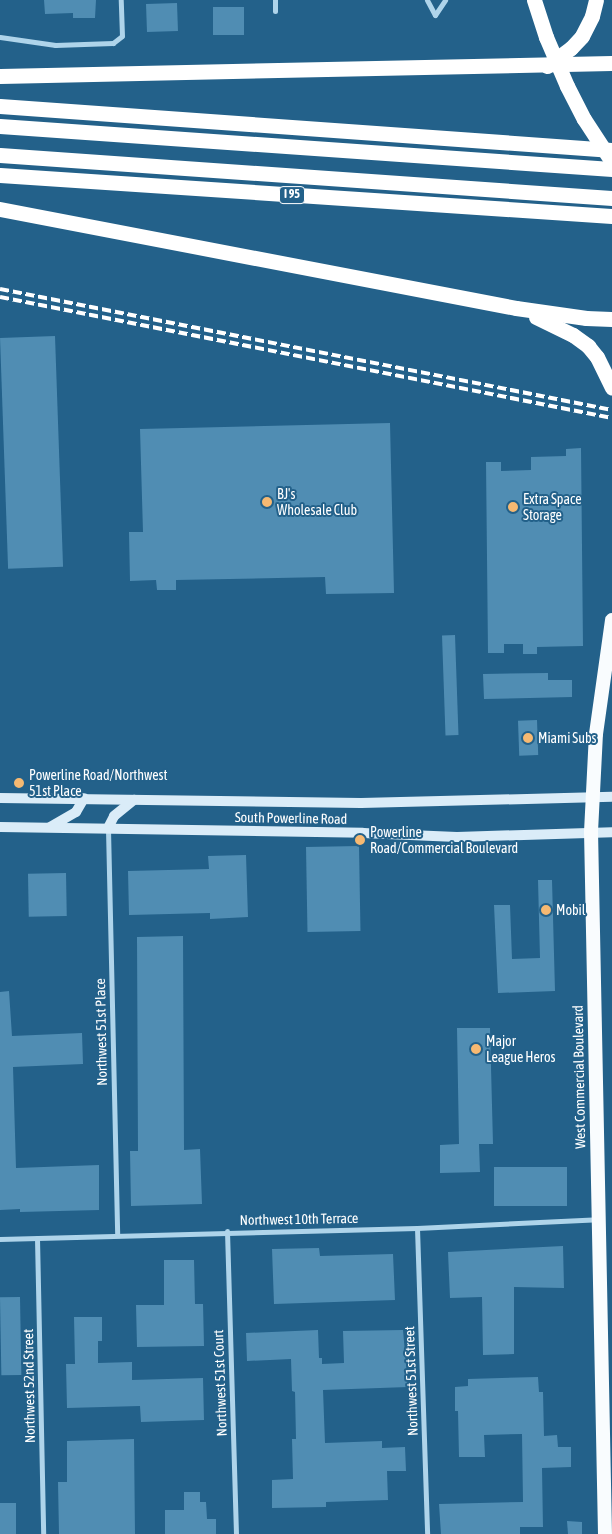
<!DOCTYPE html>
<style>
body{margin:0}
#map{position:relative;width:612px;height:1534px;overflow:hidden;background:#23618a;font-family:"Asap Condensed",sans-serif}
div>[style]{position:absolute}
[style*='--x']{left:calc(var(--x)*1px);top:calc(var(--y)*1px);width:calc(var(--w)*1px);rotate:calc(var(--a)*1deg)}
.building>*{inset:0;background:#508db3;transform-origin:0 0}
.minor>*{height:5px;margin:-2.5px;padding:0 2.5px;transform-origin:2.5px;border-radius:2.5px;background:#afd4ea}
.secondary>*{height:10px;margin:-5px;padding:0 5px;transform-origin:5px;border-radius:5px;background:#daecf8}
.trunk>*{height:14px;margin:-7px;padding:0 7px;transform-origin:7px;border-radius:7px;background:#f9fcfe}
.motorway>*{height:15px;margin:-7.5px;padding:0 7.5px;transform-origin:7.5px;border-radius:7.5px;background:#fff}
.rail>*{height:4px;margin-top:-2px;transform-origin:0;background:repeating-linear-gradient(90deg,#fff 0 9px,transparent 0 13px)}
.motorway-bridge>*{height:15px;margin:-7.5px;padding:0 7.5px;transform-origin:7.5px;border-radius:7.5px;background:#fff}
.dots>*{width:14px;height:14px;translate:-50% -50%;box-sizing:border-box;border:2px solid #23618a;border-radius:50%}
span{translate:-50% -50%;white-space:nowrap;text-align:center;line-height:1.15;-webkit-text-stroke:4px #23618a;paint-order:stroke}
.shield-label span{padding:1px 4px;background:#23618a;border:1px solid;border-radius:4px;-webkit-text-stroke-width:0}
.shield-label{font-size:12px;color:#fff;font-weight:700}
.poi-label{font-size:14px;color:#fff}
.left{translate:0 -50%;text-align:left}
.street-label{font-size:14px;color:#fff}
</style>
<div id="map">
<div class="building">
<i style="clip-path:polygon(44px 0,96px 0,95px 18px,73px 18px,73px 13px,45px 14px)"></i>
<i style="left:177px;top:3px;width:28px;height:31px;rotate:88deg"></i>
<i style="left:213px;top:7px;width:31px;height:28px"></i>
<i style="left:55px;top:336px;width:231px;height:55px;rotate:88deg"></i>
<i style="clip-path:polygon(390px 423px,394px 593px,326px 594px,325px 577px,176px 580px,176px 590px,157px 590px,156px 580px,130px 581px,129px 532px,143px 532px,140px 429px)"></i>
<i style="clip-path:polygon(581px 448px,583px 646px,537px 647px,537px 654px,523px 654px,523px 644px,504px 644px,504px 653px,488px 653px,486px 462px,501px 462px,501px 471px,531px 470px,531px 457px,566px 456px,566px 449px)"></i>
<i style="left:455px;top:635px;width:100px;height:13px;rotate:88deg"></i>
<i style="clip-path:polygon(548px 673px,548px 680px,572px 680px,572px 697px,484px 699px,483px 674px)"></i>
<i style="left:537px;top:720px;width:35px;height:19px;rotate:88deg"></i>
<i style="left:359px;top:846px;width:85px;height:53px;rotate:89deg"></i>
<i style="clip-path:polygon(246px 855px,248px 917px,210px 919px,210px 913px,129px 915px,128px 871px,209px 869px,208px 856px)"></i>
<i style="left:66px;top:873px;width:43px;height:38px;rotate:89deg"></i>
<i style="clip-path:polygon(538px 880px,552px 880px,555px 991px,498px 993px,494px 905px,510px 905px,512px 959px,540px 958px)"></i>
<i style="clip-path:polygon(183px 936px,184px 1150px,200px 1149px,202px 1204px,131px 1206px,130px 1151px,138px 1151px,137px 937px)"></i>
<i style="clip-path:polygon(9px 991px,12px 1036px,82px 1033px,83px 1064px,13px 1067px,16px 1168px,99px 1165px,99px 1210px,20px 1212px,20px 1209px,0 1210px,0 992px)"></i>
<i style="clip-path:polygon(457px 1028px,490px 1028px,493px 1144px,479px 1144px,480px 1172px,440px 1173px,440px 1145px,459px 1144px)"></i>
<i style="left:494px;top:1167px;width:73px;height:39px"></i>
<i style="clip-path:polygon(563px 1246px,564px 1288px,514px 1287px,514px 1354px,483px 1355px,482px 1297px,450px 1298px,448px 1252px)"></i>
<i style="clip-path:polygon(319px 1248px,320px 1256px,393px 1254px,395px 1300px,274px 1304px,272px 1249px)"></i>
<i style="clip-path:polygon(164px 1260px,194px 1260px,195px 1304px,203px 1304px,204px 1346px,137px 1347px,136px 1305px,164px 1305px)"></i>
<i style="left:20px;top:1297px;width:78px;height:20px;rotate:89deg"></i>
<i style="clip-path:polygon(74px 1317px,102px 1317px,102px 1341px,98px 1341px,98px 1363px,132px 1362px,132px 1380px,203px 1378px,204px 1420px,141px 1422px,140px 1406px,67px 1408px,66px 1364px,75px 1364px)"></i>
<i style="clip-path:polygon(318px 1330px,319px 1358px,322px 1358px,322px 1364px,344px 1363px,343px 1331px,403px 1330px,408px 1387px,323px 1390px,325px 1443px,382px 1441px,382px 1448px,405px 1447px,406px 1471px,387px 1471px,388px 1500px,326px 1502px,326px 1507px,272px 1508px,272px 1480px,293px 1479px,292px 1439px,296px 1439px,295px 1392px,292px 1391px,291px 1359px,247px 1361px,246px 1333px)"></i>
<i style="clip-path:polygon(538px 1377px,539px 1392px,543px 1392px,544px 1436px,557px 1435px,558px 1447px,571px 1447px,571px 1467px,542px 1468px,543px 1527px,520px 1527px,520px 1534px,441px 1534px,439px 1504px,523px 1502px,522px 1434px,484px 1435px,485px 1457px,459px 1457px,458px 1411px,455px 1411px,455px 1387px,468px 1386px,468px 1379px)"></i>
<i style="clip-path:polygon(134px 1439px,135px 1534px,59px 1534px,58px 1482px,67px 1482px,67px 1441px)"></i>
<i style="clip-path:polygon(184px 1492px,200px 1492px,200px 1502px,206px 1502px,207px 1519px,216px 1519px,216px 1534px,165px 1534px,165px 1510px,184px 1510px)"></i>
<i style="left:0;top:1503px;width:16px;height:31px"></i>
<i style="clip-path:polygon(567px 1521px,582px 1522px,582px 1534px,568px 1534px)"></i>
</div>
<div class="minor">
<i style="--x:275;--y:0;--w:11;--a:90"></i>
<i style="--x:427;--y:0;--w:17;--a:62"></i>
<i style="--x:435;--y:15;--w:18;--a:-56"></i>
<i style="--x:0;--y:37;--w:56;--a:8.3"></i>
<i style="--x:55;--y:45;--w:58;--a:-2"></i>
<i style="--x:113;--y:43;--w:11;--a:-38"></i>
<i style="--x:122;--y:36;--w:36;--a:-92"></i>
<i style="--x:108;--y:829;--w:406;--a:88.7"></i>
<i style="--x:417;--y:1228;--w:306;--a:88.1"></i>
<i style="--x:227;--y:1231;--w:303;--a:88.3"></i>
<i style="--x:37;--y:1238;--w:296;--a:88.8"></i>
<i style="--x:0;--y:1239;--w:417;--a:-1.5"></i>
<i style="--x:417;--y:1228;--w:181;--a:-2.8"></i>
</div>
<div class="secondary">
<i style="--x:0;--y:798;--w:361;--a:0.8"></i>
<i style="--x:361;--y:803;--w:251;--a:-1.4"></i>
<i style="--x:0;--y:827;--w:363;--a:0.9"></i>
<i style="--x:363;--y:833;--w:94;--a:2.4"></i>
<i style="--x:457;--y:837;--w:155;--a:-1.8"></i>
<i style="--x:50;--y:827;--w:30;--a:-30"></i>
<i style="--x:76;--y:812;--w:16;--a:-60"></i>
<i style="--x:108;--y:828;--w:13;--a:-63"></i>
<i style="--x:114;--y:816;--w:26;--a:-39"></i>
</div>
<div class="trunk">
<i style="--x:605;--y:1534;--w:702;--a:-91.14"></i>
<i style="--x:591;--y:832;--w:98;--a:-87.1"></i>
<i style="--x:596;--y:734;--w:115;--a:-82"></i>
</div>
<div class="motorway">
<i style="--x:547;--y:66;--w:30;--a:-37"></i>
<i style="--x:571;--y:48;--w:16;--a:-47"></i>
<i style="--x:582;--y:36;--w:22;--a:-63"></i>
<i style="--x:592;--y:16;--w:16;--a:-76"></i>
<i style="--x:0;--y:76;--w:612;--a:-1.22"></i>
<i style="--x:0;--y:106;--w:614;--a:4.11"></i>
<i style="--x:0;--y:126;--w:614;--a:4.02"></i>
<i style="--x:0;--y:155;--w:614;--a:4.02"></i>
<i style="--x:0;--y:175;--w:613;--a:3.83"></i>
<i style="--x:0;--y:209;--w:525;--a:10.86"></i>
<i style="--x:516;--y:308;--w:71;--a:8.1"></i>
<i style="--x:586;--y:318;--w:26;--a:2"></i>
<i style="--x:536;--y:317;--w:41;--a:25.9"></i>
<i style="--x:573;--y:335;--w:19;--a:36"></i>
<i style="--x:588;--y:346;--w:14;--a:51"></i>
<i style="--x:597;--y:357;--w:34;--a:64"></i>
</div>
<div class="rail">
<i style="--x:0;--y:289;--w:624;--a:11.18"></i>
<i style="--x:0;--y:297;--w:624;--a:11.18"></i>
</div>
<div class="motorway-bridge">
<i style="--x:534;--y:0;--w:39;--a:72"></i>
<i style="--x:546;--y:37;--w:53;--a:66.8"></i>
<i style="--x:567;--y:86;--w:37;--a:63"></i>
<i style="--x:584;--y:119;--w:51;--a:56.9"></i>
</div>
<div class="dots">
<i style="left:267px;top:502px;background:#f6b972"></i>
<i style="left:513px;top:507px;background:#f6b972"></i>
<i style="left:528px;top:738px;background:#f6b972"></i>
<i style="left:19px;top:783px;background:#f6b972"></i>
<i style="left:360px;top:840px;background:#f6b972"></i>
<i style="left:546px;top:910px;background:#f6b972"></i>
<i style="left:476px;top:1049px;background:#f6b972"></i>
</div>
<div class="shield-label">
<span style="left:292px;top:195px">I 95</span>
</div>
<div class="poi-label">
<span class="left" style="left:277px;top:502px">BJ's<br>Wholesale Club</span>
<span class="left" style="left:523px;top:507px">Extra Space<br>Storage</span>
<span class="left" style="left:538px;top:738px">Miami Subs</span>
<span class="left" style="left:29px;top:783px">Powerline Road/Northwest<br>51st Place</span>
<span class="left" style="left:370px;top:840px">Powerline<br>Road/Commercial Boulevard</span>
<span class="left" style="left:556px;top:910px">Mobil</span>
<span class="left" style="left:486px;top:1049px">Major<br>League Heros</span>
</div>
<div class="street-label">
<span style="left:291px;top:818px;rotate:1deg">South Powerline Road</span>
<span style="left:101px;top:1032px;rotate:-91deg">Northwest 51st Place</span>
<span style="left:579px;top:1077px;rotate:-91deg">West Commercial Boulevard</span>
<span style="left:299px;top:1219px;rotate:-1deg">Northwest 10th Terrace</span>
<span style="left:411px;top:1381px;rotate:-92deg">Northwest 51st Street</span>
<span style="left:220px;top:1383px;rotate:-92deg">Northwest 51st Court</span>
<span style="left:29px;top:1386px;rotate:-91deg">Northwest 52nd Street</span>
</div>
</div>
